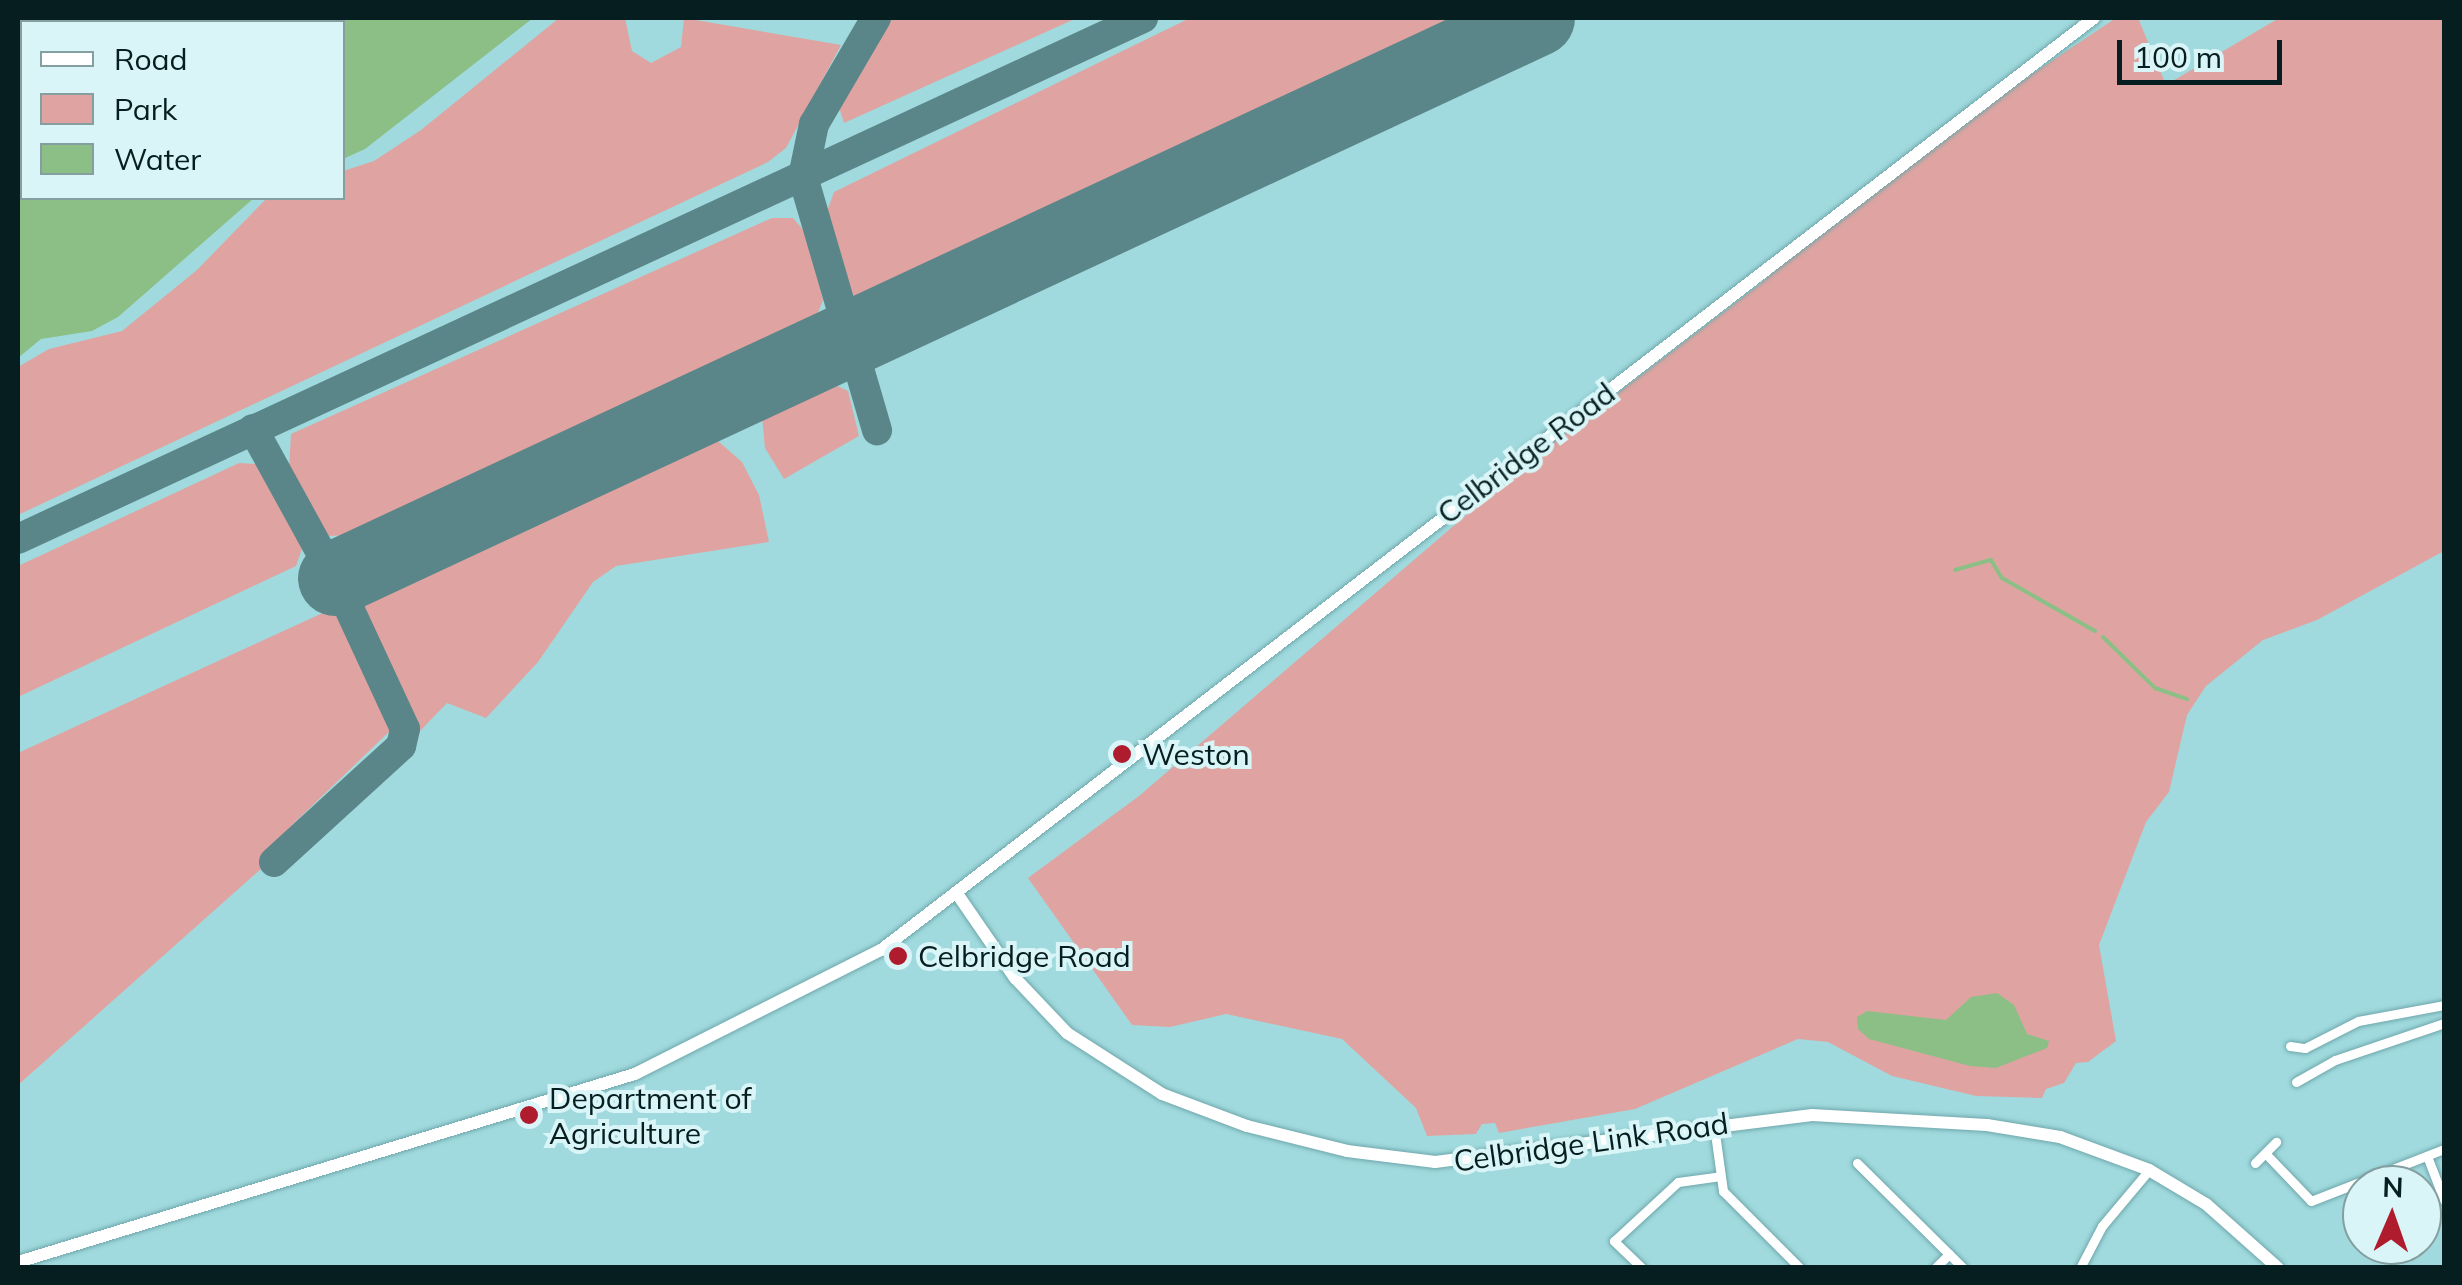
<!DOCTYPE html>
<style>
body{margin:0}
#map{position:relative;width:2462px;height:1285px;overflow:hidden;background:#a0dade;font-family:Mulish,sans-serif}
div>[style]{position:absolute}
[style*='--x']{left:calc(var(--x)*1px);top:calc(var(--y)*1px);width:calc(var(--w)*1px);rotate:calc(var(--a)*1deg)}
.green>*{inset:0;background:#dfa4a1}
.water>*{inset:0;background:#8cbf86}
.stream>*{height:4px;margin:-2px;padding:0 2px;transform-origin:2px;border-radius:2px;background:#8cbf86}
.taxiway>*{height:30px;margin:-15px;padding:0 15px;transform-origin:15px;border-radius:15px;background:#5b8689}
.runway>*{height:75px;margin:-37.5px;padding:0 37.5px;transform-origin:37.5px;border-radius:37.5px;background:#5b8689}
.roads{filter:drop-shadow(0 0 2px #6fa7ab) drop-shadow(0 0 2px #6fa7ab)}
.street>*{height:9px;margin:-4.5px;padding:0 4.5px;transform-origin:4.5px;border-radius:4.5px;background:#fff}
.secondary>*{height:12px;margin:-6px;padding:0 6px;transform-origin:6px;border-radius:6px;background:#fff}
.dots>*{width:28px;height:28px;translate:-50% -50%;box-sizing:border-box;border:5px solid #d9f5f7;border-radius:50%}
span{translate:-50% -50%;white-space:nowrap;text-align:center;line-height:1.15;-webkit-text-stroke:8px #d9f5f7;paint-order:stroke}
.street-label{font-size:30px;color:#061e20}
.poi-label{font-size:30px;color:#061e20}
.left{translate:0 -50%;text-align:left}
.frame{position:absolute;inset:0;border:20px solid #061e20;pointer-events:none}
.legend{position:absolute;left:20px;top:20px;width:325px;height:180px;box-sizing:border-box;background:#d9f5f7;border:2px solid #859fa1;margin:0;padding:12px 18px;list-style:none;font-size:30px;color:#061e20}
.legend li{display:flex;align-items:center;gap:20px;height:50px}
.legend b{width:50px;border:2px solid #859fa1}
.north{position:absolute;left:2342px;top:1165px;width:100px;height:100px;box-sizing:border-box;background:#d9f5f7;border:2px solid #859fa1;border-radius:50%;rotate:2deg;font-size:28px;font-weight:700;line-height:40px;text-align:center;color:#061e20}
.north::after{content:'';display:block;margin:auto;width:35px;height:45px;background:#af1c2d;clip-path:polygon(50% 0,100% 100%,50% 72%,0 100%)}
.scale{position:absolute;left:2117px;top:40px;width:165px;height:45px;box-sizing:border-box;border:5px solid #061e20;border-top:0;padding-left:12px;font-size:30px;line-height:35px;white-space:nowrap;color:#061e20;-webkit-text-stroke:8px #d9f5f7;paint-order:stroke}
</style>
<div id="map">
<div class="green">
<i style="clip-path:polygon(149px 18px,320px 18px,142px 22px)"></i>
<i style="clip-path:polygon(559px 18px,625px 18px,632px 51px,651px 63px,681px 47px,684px 18px,841px 45px,786px 148px,768px 162px,18px 515px,18px 367px,49px 349px,122px 331px,197px 270px,267px 198px,342px 198px,343px 171px,374px 161px,421px 130px)"></i>
<i style="clip-path:polygon(889px 18px,1077px 18px,844px 123px,838px 104px)"></i>
<i style="clip-path:polygon(1190px 18px,1473px 18px,854px 300px,826px 214px,834px 192px)"></i>
<i style="clip-path:polygon(2116px 18px,2138px 18px,2166px 85px,2279px 18px,2444px 18px,2444px 551px,2317px 620px,2263px 640px,2206px 686px,2187px 715px,2169px 792px,2146px 822px,2099px 945px,2116px 1041px,2088px 1062px,2076px 1063px,2064px 1083px,2046px 1089px,2042px 1098px,1976px 1096px,1892px 1076px,1828px 1042px,1798px 1039px,1635px 1109px,1499px 1133px,1495px 1123px,1482px 1124px,1476px 1134px,1427px 1136px,1416px 1108px,1342px 1039px,1226px 1014px,1170px 1027px,1132px 1025px,1028px 878px,1139px 796px,1535px 456px,1760px 284px,1900px 162px)"></i>
<i style="clip-path:polygon(772px 218px,793px 218px,806px 233px,823px 300px,814px 323px,351px 535px,327px 536px,289px 468px,291px 434px)"></i>
<i style="clip-path:polygon(822px 379px,848px 391px,859px 436px,784px 479px,765px 448px,761px 406px)"></i>
<i style="clip-path:polygon(710px 434px,742px 462px,759px 495px,769px 542px,616px 566px,593px 582px,538px 662px,486px 718px,447px 703px,419px 732px,359px 612px,362px 594px)"></i>
<i style="clip-path:polygon(239px 463px,256px 464px,267px 476px,303px 546px,296px 566px,18px 697px,18px 566px)"></i>
<i style="clip-path:polygon(340px 605px,393px 710px,392px 729px,292px 825px,298px 836px,18px 1085px,18px 753px)"></i>
</div>
<div class="water">
<i style="clip-path:polygon(320px 18px,533px 18px,365px 149px,343px 159px,342px 22px,311px 22px)"></i>
<i style="clip-path:polygon(18px 96px,22px 198px,254px 198px,118px 317px,92px 331px,41px 339px,18px 358px)"></i>
<i style="clip-path:polygon(1997px 993px,2014px 1005px,2027px 1034px,2049px 1041px,2047px 1048px,1996px 1068px,1970px 1066px,1869px 1039px,1858px 1029px,1857px 1017px,1867px 1011px,1946px 1020px,1971px 997px)"></i>
</div>
<div class="stream">
<i style="--x:1955;--y:570;--w:37;--a:-16"></i>
<i style="--x:1991;--y:560;--w:21;--a:59"></i>
<i style="--x:2002;--y:578;--w:107;--a:29.7"></i>
<i style="--x:2103;--y:637;--w:73;--a:44.4"></i>
<i style="--x:2155;--y:688;--w:34;--a:19"></i>
</div>
<div class="taxiway">
<i style="--x:876;--y:18;--w:123;--a:120.3"></i>
<i style="--x:814;--y:124;--w:54;--a:101.7"></i>
<i style="--x:803;--y:177;--w:264;--a:73.7"></i>
<i style="--x:253;--y:429;--w:170;--a:61.2"></i>
<i style="--x:335;--y:578;--w:166;--a:65.1"></i>
<i style="--x:405;--y:729;--w:17;--a:103"></i>
<i style="--x:401;--y:746;--w:172;--a:137.6"></i>
<i style="--x:18;--y:539;--w:1240;--a:-24.85"></i>
</div>
<div class="runway">
<i style="--x:335;--y:578;--w:1326;--a:-24.98"></i>
</div>
<div class="roads">
<div class="street">
<i style="--x:2290;--y:1046;--w:15;--a:8"></i>
<i style="--x:2305;--y:1048;--w:59;--a:-27"></i>
<i style="--x:2358;--y:1021;--w:87;--a:-10.5"></i>
<i style="--x:2296;--y:1082;--w:45;--a:-29.4"></i>
<i style="--x:2335;--y:1060;--w:115;--a:-18.7"></i>
<i style="--x:1714;--y:1126;--w:66;--a:82.1"></i>
<i style="--x:1723;--y:1191;--w:109;--a:45"></i>
<i style="--x:2265;--y:1153;--w:66;--a:46.2"></i>
<i style="--x:2311;--y:1201;--w:143;--a:-21.4"></i>
<i style="--x:2427;--y:1156;--w:47;--a:68.9"></i>
<i style="--x:1857;--y:1163;--w:149;--a:44.7"></i>
<i style="--x:2255;--y:1163;--w:30;--a:-45"></i>
<i style="--x:1642;--y:1268;--w:39;--a:-136"></i>
<i style="--x:1614;--y:1241;--w:87;--a:-42.7"></i>
<i style="--x:1678;--y:1182;--w:43;--a:-7.9"></i>
<i style="--x:1935;--y:1268;--w:20;--a:-45"></i>
<i style="--x:2080;--y:1268;--w:47;--a:-62.4"></i>
<i style="--x:2102;--y:1226;--w:73;--a:-50"></i>
</div>
<div class="secondary">
<i style="--x:958;--y:895;--w:101;--a:55.5"></i>
<i style="--x:1015;--y:978;--w:76;--a:46.6"></i>
<i style="--x:1067;--y:1033;--w:113;--a:32.7"></i>
<i style="--x:1162;--y:1094;--w:91;--a:20.6"></i>
<i style="--x:1247;--y:1126;--w:103;--a:14"></i>
<i style="--x:1347;--y:1151;--w:89;--a:7.1"></i>
<i style="--x:1435;--y:1162;--w:380;--a:-7.1"></i>
<i style="--x:1812;--y:1115;--w:175;--a:3.3"></i>
<i style="--x:1987;--y:1125;--w:74;--a:9.3"></i>
<i style="--x:2060;--y:1137;--w:95;--a:20.3"></i>
<i style="--x:2149;--y:1170;--w:66;--a:30.8"></i>
<i style="--x:2206;--y:1204;--w:96;--a:41.6"></i>
<i style="--x:18;--y:1262;--w:645;--a:-16.95"></i>
<i style="--x:635;--y:1074;--w:275;--a:-26.8"></i>
<i style="--x:881;--y:950;--w:1530;--a:-37.54"></i>
</div>
</div>
<div class="dots">
<i style="left:1122px;top:754px;background:#af1c2d"></i>
<i style="left:898px;top:956px;background:#af1c2d"></i>
<i style="left:529px;top:1115px;background:#af1c2d"></i>
</div>
<div class="street-label">
<span style="left:1526px;top:453px;rotate:-37deg">Celbridge Road</span>
<span style="left:1591px;top:1142px;rotate:-8deg">Celbridge Link Road</span>
</div>
<div class="poi-label">
<span class="left" style="left:1142px;top:754px">Weston</span>
<span class="left" style="left:918px;top:956px">Celbridge Road</span>
<span class="left" style="left:549px;top:1115px">Department of<br>Agriculture</span>
</div>
<div class="frame"></div>
<ul class="legend">
<li><b style="height:12px;background:#fff"></b>Road</li>
<li><b style="height:28px;background:#dfa4a1"></b>Park</li>
<li><b style="height:28px;background:#8cbf86"></b>Water</li>
</ul>
<div class="north">N</div>
<div class="scale">100 m</div>
</div>
